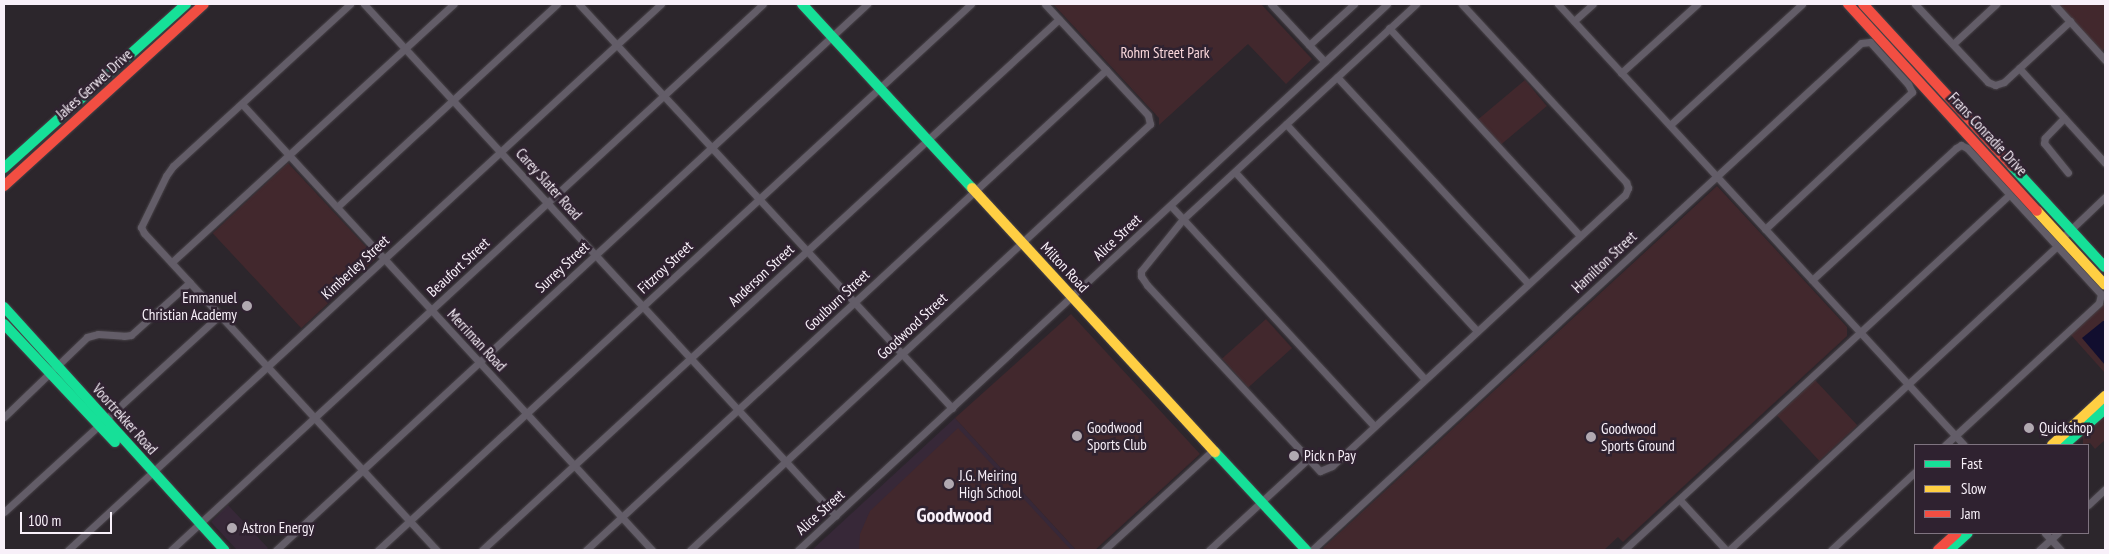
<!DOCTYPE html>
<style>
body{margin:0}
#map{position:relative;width:2109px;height:554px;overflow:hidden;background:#2c262c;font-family:"PT Sans Narrow",sans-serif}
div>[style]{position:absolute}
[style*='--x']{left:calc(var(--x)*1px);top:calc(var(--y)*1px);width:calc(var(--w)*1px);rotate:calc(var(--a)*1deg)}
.built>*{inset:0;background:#372838}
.green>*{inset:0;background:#42282d;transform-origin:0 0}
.water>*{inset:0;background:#110e2f}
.roads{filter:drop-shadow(0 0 1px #484348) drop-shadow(0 0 1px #484348)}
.street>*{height:7px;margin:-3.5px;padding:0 3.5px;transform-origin:3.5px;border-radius:3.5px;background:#635d68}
.fast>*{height:10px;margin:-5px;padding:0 5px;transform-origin:5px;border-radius:5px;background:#16e098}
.slow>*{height:10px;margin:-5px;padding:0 5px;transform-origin:5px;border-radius:5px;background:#ffcf43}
.jam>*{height:10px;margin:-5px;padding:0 5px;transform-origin:5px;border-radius:5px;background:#f24e42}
.dots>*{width:14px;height:14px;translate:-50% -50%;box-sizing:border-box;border:2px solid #2f2230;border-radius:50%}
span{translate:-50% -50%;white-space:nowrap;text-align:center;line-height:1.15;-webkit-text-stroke:5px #2f2230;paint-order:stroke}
.park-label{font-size:15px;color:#fbd8dc}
.street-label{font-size:15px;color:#f8f0f9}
.poi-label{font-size:15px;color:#f8f0f9}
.right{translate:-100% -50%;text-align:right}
.left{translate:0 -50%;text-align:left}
.district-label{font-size:20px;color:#f8f0f9;font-weight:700}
.frame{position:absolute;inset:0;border:5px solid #f8f0f9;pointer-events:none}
.legend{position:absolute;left:1914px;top:444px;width:175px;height:90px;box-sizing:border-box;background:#2f2230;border:1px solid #7f7480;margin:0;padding:6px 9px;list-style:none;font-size:15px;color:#f8f0f9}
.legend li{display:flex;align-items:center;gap:10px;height:25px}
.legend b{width:25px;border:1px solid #7f7480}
.scale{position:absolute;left:20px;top:512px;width:92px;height:22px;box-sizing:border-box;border:2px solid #f8f0f9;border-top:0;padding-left:6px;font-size:15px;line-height:18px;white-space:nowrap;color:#f8f0f9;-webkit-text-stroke:4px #2f2230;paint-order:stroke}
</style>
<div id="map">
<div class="built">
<i style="clip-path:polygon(955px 418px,1076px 550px,812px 550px)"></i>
<i style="clip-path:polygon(228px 505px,268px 548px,266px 550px,237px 550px,211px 522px)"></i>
</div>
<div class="green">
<i style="clip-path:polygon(1053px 4px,1261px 4px,1312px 59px,1286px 84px,1248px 44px,1159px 125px,1159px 118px)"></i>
<i style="clip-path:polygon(2057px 4px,2105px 4px,2105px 48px,2102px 51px)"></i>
<i style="left:1525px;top:80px;width:34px;height:63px;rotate:50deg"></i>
<i style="left:288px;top:163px;width:130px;height:103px;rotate:47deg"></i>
<i style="clip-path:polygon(1717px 186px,1847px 327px,1847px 336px,1623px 542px,1618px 537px,1604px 550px,1325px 550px,1323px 548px)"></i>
<i style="clip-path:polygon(2105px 303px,2105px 373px,2070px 334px)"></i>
<i style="clip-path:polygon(1071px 314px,1200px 454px,1095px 550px,1076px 550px,955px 418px)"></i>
<i style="left:1266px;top:319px;width:39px;height:59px;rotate:48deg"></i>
<i style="left:1815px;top:380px;width:62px;height:52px;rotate:47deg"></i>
<i style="clip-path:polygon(2105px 415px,2105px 440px,2095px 449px,2090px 443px,2083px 445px,2083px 435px)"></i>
<i style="clip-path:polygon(958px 428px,1071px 550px,859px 550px,860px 534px,870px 511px)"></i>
</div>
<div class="water">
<i style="clip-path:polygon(2103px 321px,2105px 321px,2105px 365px,2082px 338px)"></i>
</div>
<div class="roads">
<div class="street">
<i style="--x:350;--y:4;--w:240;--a:137.5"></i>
<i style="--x:173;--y:166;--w:12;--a:125"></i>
<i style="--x:166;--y:176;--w:57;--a:116.1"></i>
<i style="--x:141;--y:227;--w:7;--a:63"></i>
<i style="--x:144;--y:233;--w:432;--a:47.3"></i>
<i style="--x:364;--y:4;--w:696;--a:47.33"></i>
<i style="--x:579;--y:4;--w:550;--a:47.28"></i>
<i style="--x:1271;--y:4;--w:79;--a:47"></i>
<i style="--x:1416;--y:4;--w:317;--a:137.3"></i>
<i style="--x:1183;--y:219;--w:67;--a:128.9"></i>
<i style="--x:1141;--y:271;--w:5;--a:90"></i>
<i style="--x:1141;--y:276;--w:11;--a:56"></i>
<i style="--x:1147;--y:285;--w:254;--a:47.1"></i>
<i style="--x:1320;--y:471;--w:13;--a:-23"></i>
<i style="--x:1332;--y:466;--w:399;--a:-42.8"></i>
<i style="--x:1625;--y:195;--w:8;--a:-67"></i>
<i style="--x:1628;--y:188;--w:6;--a:-108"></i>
<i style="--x:1626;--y:182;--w:242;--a:-132.7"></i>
<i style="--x:1558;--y:4;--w:599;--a:47.37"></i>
<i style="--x:1915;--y:4;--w:107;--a:46.9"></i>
<i style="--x:1988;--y:82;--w:8;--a:23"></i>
<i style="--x:1995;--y:85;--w:9;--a:-18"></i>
<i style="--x:2004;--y:82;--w:90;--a:-42.7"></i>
<i style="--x:2054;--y:4;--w:76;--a:47.7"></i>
<i style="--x:1574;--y:21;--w:25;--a:-42"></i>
<i style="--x:1389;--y:28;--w:282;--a:47.4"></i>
<i style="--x:1953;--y:44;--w:59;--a:-42.9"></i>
<i style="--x:1309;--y:45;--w:61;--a:-42.3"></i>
<i style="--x:2019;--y:68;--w:128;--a:47.8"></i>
<i style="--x:1621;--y:73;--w:103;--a:-42.2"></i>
<i style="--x:1337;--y:77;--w:281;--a:47.2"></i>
<i style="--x:242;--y:104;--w:606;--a:47.41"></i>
<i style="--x:2064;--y:118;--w:28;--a:134"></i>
<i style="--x:2045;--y:138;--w:5;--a:101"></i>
<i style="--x:2044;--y:143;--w:38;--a:51"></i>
<i style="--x:1286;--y:124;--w:282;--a:47.3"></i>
<i style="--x:1670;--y:125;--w:179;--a:-42.5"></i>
<i style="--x:1235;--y:172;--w:281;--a:47.5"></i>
<i style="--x:1171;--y:206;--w:299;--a:47.3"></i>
<i style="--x:337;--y:207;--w:299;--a:-42.7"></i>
<i style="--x:2063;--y:237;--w:58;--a:-43.6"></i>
<i style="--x:172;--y:262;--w:382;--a:-42.5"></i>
<i style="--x:1812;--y:280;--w:195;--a:-42.5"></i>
<i style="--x:1956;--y:148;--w:6;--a:-31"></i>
<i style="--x:1961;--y:145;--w:7;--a:27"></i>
<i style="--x:1967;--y:148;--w:198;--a:47.5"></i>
<i style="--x:2101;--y:294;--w:9;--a:103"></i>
<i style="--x:2099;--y:303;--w:209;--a:137.3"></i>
<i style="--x:4;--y:417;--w:115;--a:-43.9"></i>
<i style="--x:87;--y:337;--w:11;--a:-15"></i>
<i style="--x:98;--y:334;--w:26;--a:4"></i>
<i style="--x:124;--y:336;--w:7;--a:-8"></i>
<i style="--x:131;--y:335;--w:79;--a:-41.9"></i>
<i style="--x:1680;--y:500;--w:68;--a:47.4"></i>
<i style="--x:2088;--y:505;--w:23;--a:-43"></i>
<i style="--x:4;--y:512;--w:292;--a:-42.4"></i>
<i style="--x:2045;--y:533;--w:23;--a:47"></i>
<i style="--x:68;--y:550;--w:806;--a:-42.64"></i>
<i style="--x:171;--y:550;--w:805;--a:-42.69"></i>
<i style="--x:276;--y:550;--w:805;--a:-42.73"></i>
<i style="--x:378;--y:550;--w:806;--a:-42.64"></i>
<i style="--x:482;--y:550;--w:784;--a:-42.62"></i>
<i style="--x:586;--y:550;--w:708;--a:-42.71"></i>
<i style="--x:690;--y:550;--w:627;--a:-42.8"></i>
<i style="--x:1150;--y:124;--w:9;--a:-103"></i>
<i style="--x:1148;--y:115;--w:151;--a:-132.9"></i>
<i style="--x:798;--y:550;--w:803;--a:-42.83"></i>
<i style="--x:1104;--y:550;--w:148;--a:-42.5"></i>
<i style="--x:1209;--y:550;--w:134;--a:-42.6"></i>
<i style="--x:1312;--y:550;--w:747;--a:-42.72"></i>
<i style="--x:1861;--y:43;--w:9;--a:-6"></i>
<i style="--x:1870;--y:42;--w:57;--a:47.9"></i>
<i style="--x:1908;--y:84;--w:9;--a:63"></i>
<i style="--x:1912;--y:92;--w:201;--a:137"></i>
<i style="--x:1624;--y:550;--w:524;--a:-42.68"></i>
<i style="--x:1729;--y:550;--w:447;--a:-42.8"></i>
<i style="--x:1831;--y:550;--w:115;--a:-42.9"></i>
<i style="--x:2039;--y:550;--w:25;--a:-42"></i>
</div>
<div class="fast">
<i style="--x:802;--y:4;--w:251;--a:47.3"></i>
<i style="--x:2012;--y:166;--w:137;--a:47.4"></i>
<i style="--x:4;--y:168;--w:245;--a:-42"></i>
<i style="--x:4;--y:307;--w:328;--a:47.8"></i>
<i style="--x:4;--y:324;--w:162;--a:46.8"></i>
<i style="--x:2064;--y:445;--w:55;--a:-41.3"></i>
<i style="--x:1215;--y:452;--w:134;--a:47.1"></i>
<i style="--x:1949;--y:550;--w:25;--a:-42"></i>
</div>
<div class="slow">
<i style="--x:972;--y:188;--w:359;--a:47.4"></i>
<i style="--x:2037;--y:211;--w:100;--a:47.4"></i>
<i style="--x:2052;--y:445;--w:72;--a:-42.8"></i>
</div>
<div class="jam">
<i style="--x:1848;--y:4;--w:280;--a:47.6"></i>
<i style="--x:1863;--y:4;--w:220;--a:47.4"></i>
<i style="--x:4;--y:186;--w:270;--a:-42.3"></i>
<i style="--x:1938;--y:550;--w:25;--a:-42"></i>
</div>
</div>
<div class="dots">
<i style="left:247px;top:306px;background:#b1a9b1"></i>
<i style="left:2029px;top:428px;background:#b1a9b1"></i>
<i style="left:1077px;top:436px;background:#b1a9b1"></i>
<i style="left:1591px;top:437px;background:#b1a9b1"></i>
<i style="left:1294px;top:456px;background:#b1a9b1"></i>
<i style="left:949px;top:484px;background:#b1a9b1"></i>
<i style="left:232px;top:528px;background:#b1a9b1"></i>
</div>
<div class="park-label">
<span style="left:1165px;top:53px">Rohm Street Park</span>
</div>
<div class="street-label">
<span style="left:94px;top:84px;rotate:-42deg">Jakes Gerwel Drive</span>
<span style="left:1988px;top:134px;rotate:47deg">Frans Conradie Drive</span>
<span style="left:549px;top:184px;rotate:48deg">Carey Slater Road</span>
<span style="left:1117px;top:237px;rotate:-43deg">Alice Street</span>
<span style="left:1604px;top:262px;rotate:-43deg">Hamilton Street</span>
<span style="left:355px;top:267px;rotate:-43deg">Kimberley Street</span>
<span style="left:458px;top:267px;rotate:-43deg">Beaufort Street</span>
<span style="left:562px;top:267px;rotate:-43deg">Surrey Street</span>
<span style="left:665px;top:267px;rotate:-43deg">Fitzroy Street</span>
<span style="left:1065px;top:267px;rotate:47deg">Milton Road</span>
<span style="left:761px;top:275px;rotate:-43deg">Anderson Street</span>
<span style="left:837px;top:300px;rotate:-43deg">Goulburn Street</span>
<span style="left:912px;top:326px;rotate:-43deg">Goodwood Street</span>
<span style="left:477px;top:340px;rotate:47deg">Merriman Road</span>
<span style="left:125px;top:419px;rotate:48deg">Voortrekker Road</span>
<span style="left:820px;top:512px;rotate:-42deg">Alice Street</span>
</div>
<div class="poi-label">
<span class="right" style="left:237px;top:306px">Emmanuel<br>Christian Academy</span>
<span class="left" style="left:1087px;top:436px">Goodwood<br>Sports Club</span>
<span class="left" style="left:1601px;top:437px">Goodwood<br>Sports Ground</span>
<span class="left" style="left:2039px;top:428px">Quickshop</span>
<span class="left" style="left:1304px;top:456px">Pick n Pay</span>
<span class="left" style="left:959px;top:484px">J.G. Meiring<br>High School</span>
<span class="left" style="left:242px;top:528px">Astron Energy</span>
</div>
<div class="district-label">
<span style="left:954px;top:515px">Goodwood</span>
</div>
<div class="frame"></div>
<ul class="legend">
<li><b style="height:6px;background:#16e098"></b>Fast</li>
<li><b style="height:6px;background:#ffcf43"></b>Slow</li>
<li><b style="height:6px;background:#f24e42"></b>Jam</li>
</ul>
<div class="scale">100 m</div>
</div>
